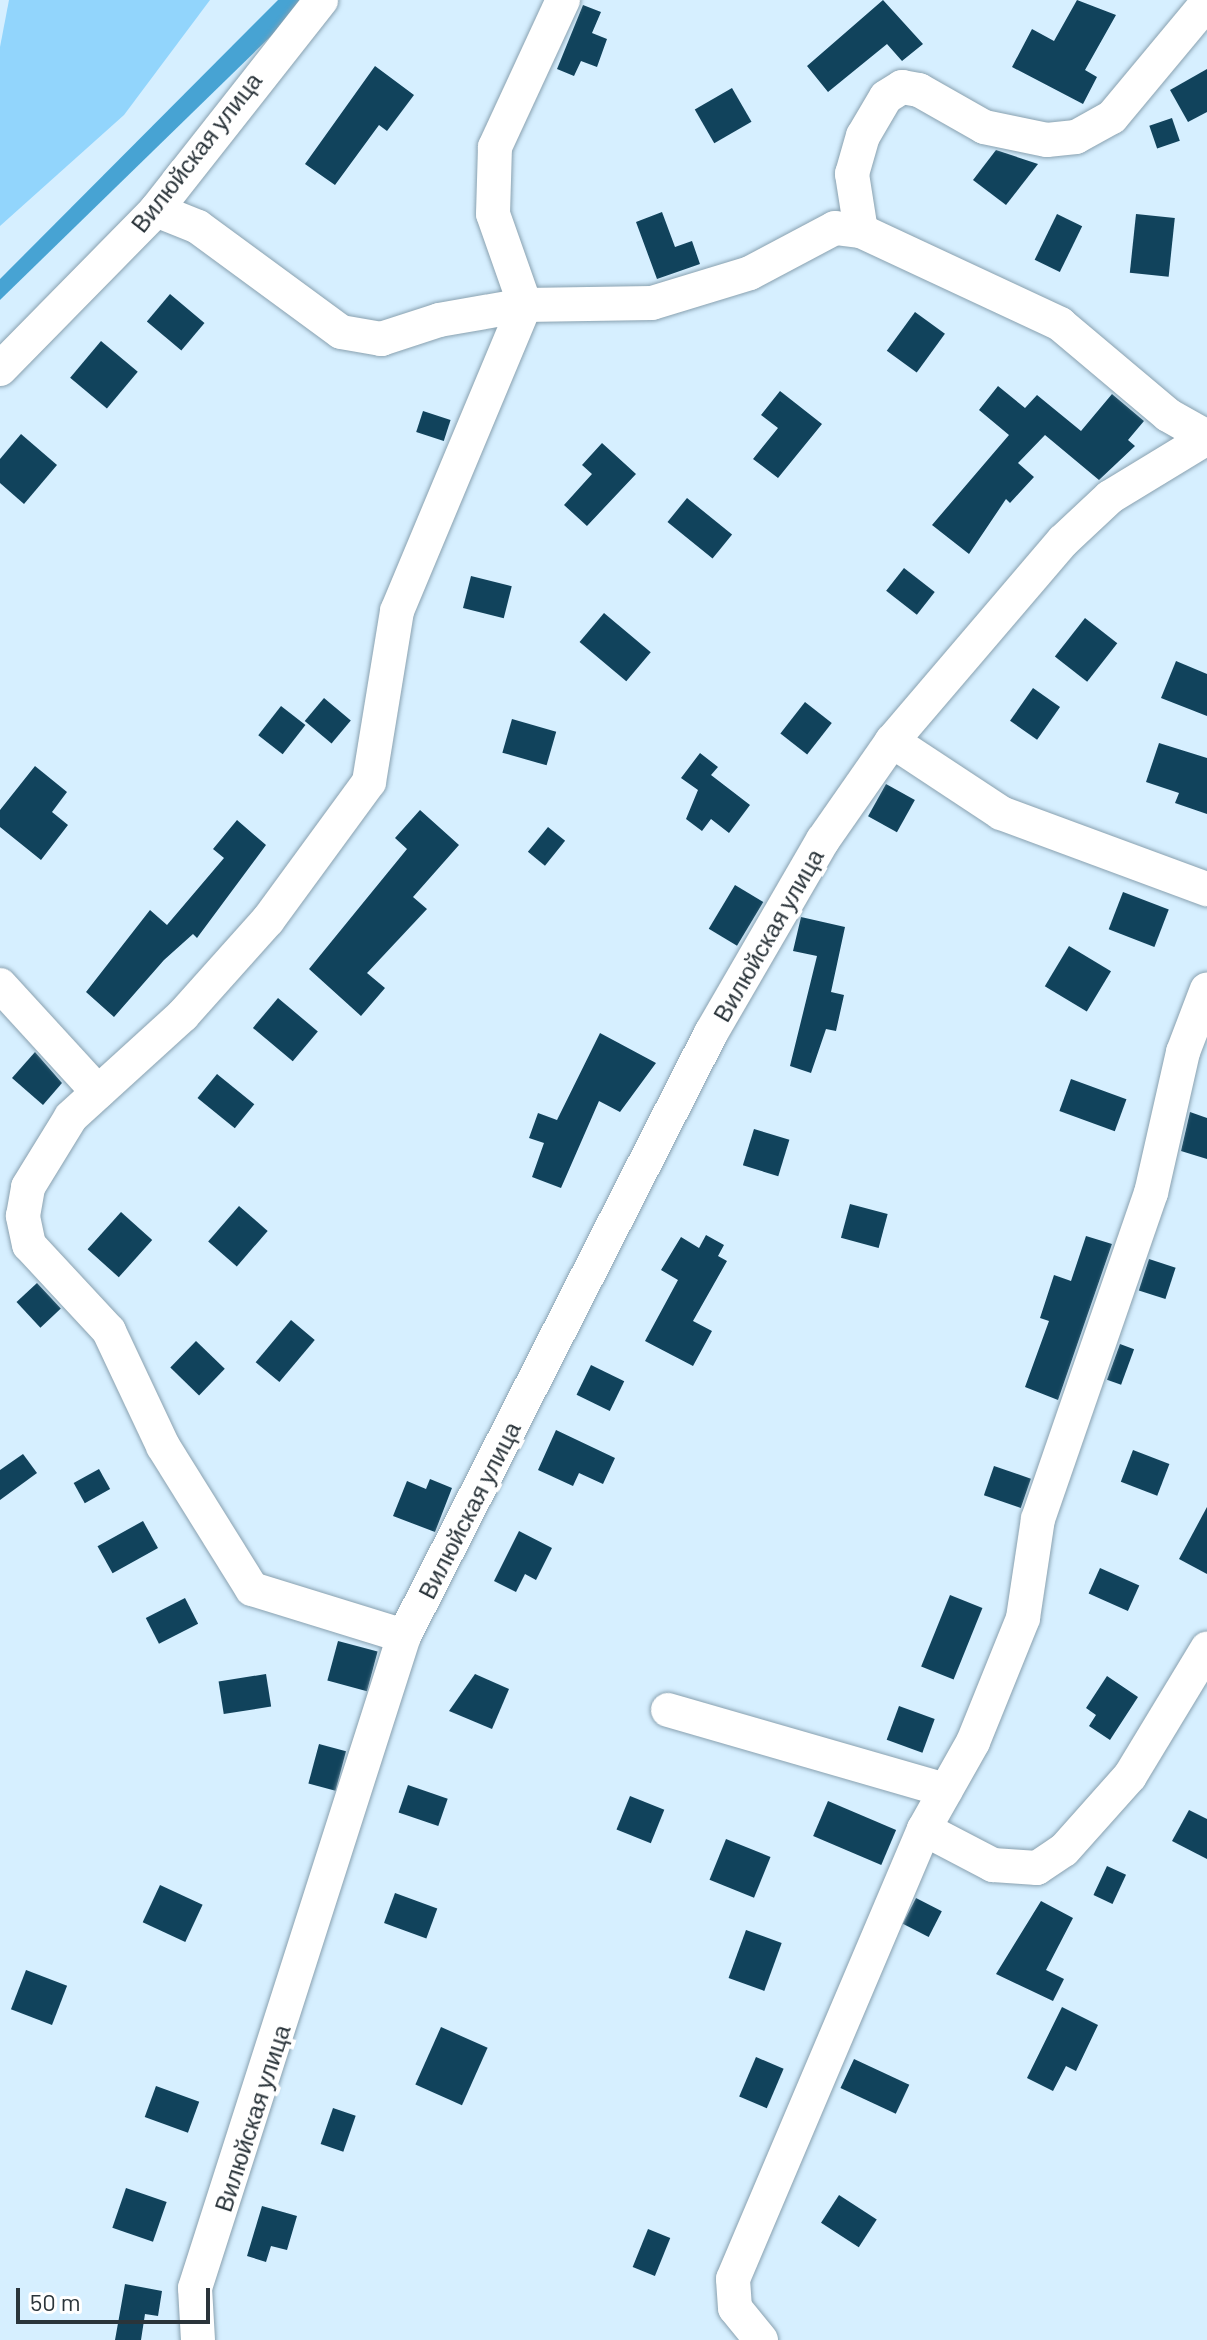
<!DOCTYPE html>
<meta charset="utf-8">
<style>
body{margin:0}
#map{position:relative;width:1207px;height:2340px;overflow:hidden;background:#d6efff;font-family:Barlow,sans-serif}
div>[style]{position:absolute}
[style*='--x']{left:calc(var(--x)*1px);top:calc(var(--y)*1px);width:calc(var(--w)*1px);rotate:calc(var(--a)*1deg)}
.green>*{inset:0;background:#92d5fc}
.water>*{inset:0;background:#47a3d3}
.building>*{inset:0;background:#11435c;transform-origin:0 0}
.roads{filter:drop-shadow(0 0 2px #89a1b0) drop-shadow(0 0 2px #89a1b0)}
.minor>*{height:34px;margin:-17px;padding:0 17px;transform-origin:17px;border-radius:17px;background:#fff}
span{translate:-50% -50%;white-space:nowrap;text-align:center;line-height:1.15;-webkit-text-stroke:8px #fff;paint-order:stroke}
.street-label{font-size:24px;color:#2a343a}
.scale{position:absolute;left:16px;top:2288px;width:194px;height:36px;box-sizing:border-box;border:4px solid #2a343a;border-top:0;padding-left:10px;font-size:24px;line-height:28px;white-space:nowrap;color:#2a343a;-webkit-text-stroke:6px #fff;paint-order:stroke}
</style>
<div id="map">
<div class="green">
<i style="clip-path:polygon(9px 0,210px 0,124px 115px,0 226px,0 47px)"></i>
</div>
<div class="water">
<i style="clip-path:polygon(278px 0,308px 0,0 300px,0 279px)"></i>
</div>
<div class="building">
<i style="clip-path:polygon(883px 0,923px 44px,902px 61px,887px 44px,828px 92px,807px 66px)"></i>
<i style="clip-path:polygon(1077px 0,1116px 15px,1085px 70px,1097px 77px,1083px 104px,1012px 67px,1032px 29px,1054px 41px)"></i>
<i style="clip-path:polygon(583px 5px,601px 12px,592px 33px,607px 39px,597px 67px,581px 61px,574px 76px,557px 69px)"></i>
<i style="clip-path:polygon(375px 66px,414px 95px,387px 131px,379px 125px,335px 185px,305px 164px)"></i>
<i style="clip-path:polygon(1207px 69px,1207px 112px,1188px 122px,1170px 90px)"></i>
<i style="left:732px;top:88px;width:39px;height:43px;rotate:60deg"></i>
<i style="left:1172px;top:118px;width:24px;height:24px;rotate:71deg"></i>
<i style="clip-path:polygon(996px 150px,1038px 164px,1006px 205px,973px 180px)"></i>
<i style="clip-path:polygon(662px 212px,675px 247px,692px 241px,700px 264px,657px 279px,636px 222px)"></i>
<i style="left:1057px;top:214px;width:28px;height:51px;rotate:26deg"></i>
<i style="left:1136px;top:214px;width:39px;height:59px;rotate:6deg"></i>
<i style="left:170px;top:294px;width:45px;height:36px;rotate:40deg"></i>
<i style="left:915px;top:312px;width:37px;height:48px;rotate:36deg"></i>
<i style="left:101px;top:341px;width:48px;height:48px;rotate:40deg"></i>
<i style="clip-path:polygon(998px 386px,1025px 408px,1037px 395px,1081px 431px,1112px 394px,1144px 421px,1128px 440px,1135px 446px,1099px 480px,1045px 435px,1018px 463px,1034px 477px,1010px 503px,1006px 499px,969px 554px,932px 525px,1009px 435px,979px 410px)"></i>
<i style="clip-path:polygon(780px 391px,822px 424px,778px 478px,753px 459px,778px 428px,761px 415px)"></i>
<i style="left:423px;top:411px;width:29px;height:22px;rotate:18deg"></i>
<i style="clip-path:polygon(21px 434px,57px 465px,24px 504px,0 483px,0 459px)"></i>
<i style="clip-path:polygon(602px 443px,636px 474px,587px 526px,564px 505px,592px 474px,582px 465px)"></i>
<i style="left:687px;top:498px;width:58px;height:31px;rotate:39deg"></i>
<i style="left:904px;top:568px;width:39px;height:29px;rotate:38deg"></i>
<i style="left:471px;top:576px;width:42px;height:33px;rotate:14deg"></i>
<i style="left:604px;top:613px;width:61px;height:38px;rotate:40deg"></i>
<i style="left:1085px;top:618px;width:41px;height:49px;rotate:38deg"></i>
<i style="clip-path:polygon(1176px 661px,1207px 674px,1207px 716px,1161px 698px)"></i>
<i style="left:1033px;top:688px;width:33px;height:40px;rotate:35deg"></i>
<i style="left:324px;top:698px;width:35px;height:30px;rotate:40deg"></i>
<i style="left:805px;top:702px;width:34px;height:40px;rotate:38deg"></i>
<i style="left:281px;top:706px;width:31px;height:37px;rotate:38deg"></i>
<i style="left:512px;top:719px;width:46px;height:35px;rotate:16deg"></i>
<i style="clip-path:polygon(1159px 743px,1207px 758px,1207px 814px,1175px 803px,1179px 793px,1146px 782px)"></i>
<i style="clip-path:polygon(700px 753px,718px 767px,711px 775px,750px 805px,729px 833px,711px 819px,702px 831px,686px 819px,698px 790px,681px 778px)"></i>
<i style="clip-path:polygon(35px 766px,67px 792px,52px 812px,68px 825px,41px 860px,0 827px,0 810px)"></i>
<i style="left:886px;top:784px;width:33px;height:37px;rotate:29deg"></i>
<i style="clip-path:polygon(420px 810px,459px 845px,413px 897px,427px 909px,367px 973px,385px 988px,361px 1016px,309px 969px,407px 849px,395px 838px)"></i>
<i style="clip-path:polygon(237px 820px,266px 845px,197px 938px,193px 934px,164px 960px,114px 1017px,86px 992px,150px 910px,167px 925px,224px 858px,213px 849px)"></i>
<i style="left:548px;top:827px;width:22px;height:32px;rotate:39deg"></i>
<i style="left:735px;top:885px;width:33px;height:51px;rotate:31deg"></i>
<i style="left:1123px;top:892px;width:49px;height:40px;rotate:21deg"></i>
<i style="clip-path:polygon(801px 917px,845px 927px,831px 992px,844px 995px,836px 1031px,826px 1029px,811px 1073px,790px 1066px,817px 956px,793px 951px)"></i>
<i style="left:1069px;top:946px;width:49px;height:47px;rotate:31deg"></i>
<i style="left:278px;top:998px;width:52px;height:39px;rotate:40deg"></i>
<i style="clip-path:polygon(600px 1033px,656px 1063px,620px 1112px,599px 1101px,561px 1188px,532px 1177px,544px 1143px,529px 1138px,538px 1113px,557px 1120px)"></i>
<i style="clip-path:polygon(35px 1052px,62px 1083px,43px 1105px,12px 1078px)"></i>
<i style="left:217px;top:1074px;width:48px;height:31px;rotate:39deg"></i>
<i style="left:1071px;top:1079px;width:59px;height:34px;rotate:20deg"></i>
<i style="clip-path:polygon(1190px 1112px,1207px 1118px,1207px 1159px,1181px 1151px)"></i>
<i style="left:754px;top:1129px;width:37px;height:38px;rotate:17deg"></i>
<i style="left:850px;top:1204px;width:39px;height:35px;rotate:15deg"></i>
<i style="left:239px;top:1206px;width:38px;height:47px;rotate:41deg"></i>
<i style="left:121px;top:1212px;width:42px;height:50px;rotate:42deg"></i>
<i style="clip-path:polygon(706px 1235px,724px 1245px,718px 1256px,727px 1261px,693px 1321px,712px 1331px,693px 1366px,645px 1341px,678px 1280px,661px 1270px,681px 1237px,699px 1248px)"></i>
<i style="clip-path:polygon(1086px 1236px,1112px 1244px,1058px 1400px,1025px 1387px,1049px 1321px,1040px 1318px,1054px 1275px,1071px 1281px)"></i>
<i style="left:1149px;top:1259px;width:28px;height:33px;rotate:18deg"></i>
<i style="left:37px;top:1283px;width:35px;height:28px;rotate:47deg"></i>
<i style="left:291px;top:1320px;width:31px;height:55px;rotate:40deg"></i>
<i style="left:196px;top:1341px;width:40px;height:37px;rotate:44deg"></i>
<i style="left:1120px;top:1344px;width:15px;height:38px;rotate:20deg"></i>
<i style="left:591px;top:1365px;width:37px;height:33px;rotate:26deg"></i>
<i style="clip-path:polygon(556px 1430px,615px 1458px,603px 1484px,579px 1473px,573px 1486px,538px 1470px)"></i>
<i style="left:1133px;top:1450px;width:39px;height:34px;rotate:21deg"></i>
<i style="clip-path:polygon(23px 1454px,37px 1473px,0 1500px,0 1470px)"></i>
<i style="left:994px;top:1466px;width:39px;height:31px;rotate:19deg"></i>
<i style="left:99px;top:1469px;width:23px;height:29px;rotate:61deg"></i>
<i style="clip-path:polygon(430px 1479px,452px 1488px,435px 1532px,393px 1516px,407px 1481px,426px 1489px)"></i>
<i style="clip-path:polygon(1207px 1507px,1207px 1574px,1179px 1559px)"></i>
<i style="left:143px;top:1521px;width:31px;height:52px;rotate:61deg"></i>
<i style="clip-path:polygon(519px 1531px,552px 1548px,536px 1580px,525px 1574px,516px 1592px,494px 1581px)"></i>
<i style="left:1100px;top:1568px;width:43px;height:28px;rotate:24deg"></i>
<i style="left:950px;top:1595px;width:35px;height:77px;rotate:22deg"></i>
<i style="left:185px;top:1598px;width:29px;height:44px;rotate:63deg"></i>
<i style="left:338px;top:1641px;width:41px;height:41px;rotate:15deg"></i>
<i style="left:266px;top:1674px;width:33px;height:48px;rotate:81deg"></i>
<i style="clip-path:polygon(475px 1674px,509px 1689px,492px 1729px,449px 1711px)"></i>
<i style="clip-path:polygon(1107px 1676px,1138px 1697px,1110px 1740px,1089px 1726px,1096px 1715px,1086px 1708px)"></i>
<i style="left:899px;top:1706px;width:38px;height:36px;rotate:20deg"></i>
<i style="left:319px;top:1744px;width:28px;height:41px;rotate:15deg"></i>
<i style="left:408px;top:1785px;width:42px;height:29px;rotate:19deg"></i>
<i style="left:630px;top:1796px;width:37px;height:36px;rotate:22deg"></i>
<i style="left:828px;top:1801px;width:74px;height:38px;rotate:23deg"></i>
<i style="clip-path:polygon(1189px 1810px,1207px 1819px,1207px 1859px,1172px 1841px)"></i>
<i style="left:726px;top:1839px;width:48px;height:44px;rotate:22deg"></i>
<i style="left:1107px;top:1866px;width:21px;height:32px;rotate:25deg"></i>
<i style="left:160px;top:1885px;width:47px;height:41px;rotate:25deg"></i>
<i style="left:395px;top:1893px;width:45px;height:32px;rotate:20deg"></i>
<i style="left:916px;top:1898px;width:29px;height:29px;rotate:27deg"></i>
<i style="clip-path:polygon(1041px 1901px,1073px 1918px,1046px 1970px,1064px 1979px,1053px 2001px,996px 1974px)"></i>
<i style="left:746px;top:1930px;width:38px;height:51px;rotate:20deg"></i>
<i style="left:26px;top:1970px;width:44px;height:42px;rotate:21deg"></i>
<i style="clip-path:polygon(1062px 2007px,1098px 2025px,1076px 2071px,1066px 2066px,1053px 2091px,1027px 2078px)"></i>
<i style="left:441px;top:2027px;width:51px;height:63px;rotate:24deg"></i>
<i style="left:756px;top:2057px;width:30px;height:43px;rotate:23deg"></i>
<i style="left:854px;top:2059px;width:61px;height:32px;rotate:25deg"></i>
<i style="left:156px;top:2086px;width:46px;height:33px;rotate:20deg"></i>
<i style="left:333px;top:2108px;width:24px;height:38px;rotate:19deg"></i>
<i style="left:126px;top:2188px;width:43px;height:42px;rotate:19deg"></i>
<i style="left:839px;top:2195px;width:45px;height:33px;rotate:33deg"></i>
<i style="clip-path:polygon(262px 2206px,297px 2216px,287px 2250px,271px 2246px,266px 2262px,247px 2256px)"></i>
<i style="left:648px;top:2229px;width:24px;height:41px;rotate:22deg"></i>
<i style="clip-path:polygon(125px 2284px,162px 2291px,158px 2316px,145px 2314px,141px 2340px,115px 2340px)"></i>
</div>
<div class="roads">
<div class="minor">
<i style="--x:156;--y:210;--w:45;--a:22"></i>
<i style="--x:198;--y:227;--w:177;--a:36.3"></i>
<i style="--x:341;--y:332;--w:41;--a:9.9"></i>
<i style="--x:381;--y:339;--w:61;--a:-18.1"></i>
<i style="--x:439;--y:320;--w:87;--a:-9.9"></i>
<i style="--x:525;--y:305;--w:127;--a:-0.9"></i>
<i style="--x:652;--y:303;--w:102;--a:-17"></i>
<i style="--x:750;--y:273;--w:96;--a:-27.9"></i>
<i style="--x:835;--y:228;--w:26;--a:7"></i>
<i style="--x:861;--y:231;--w:220;--a:25"></i>
<i style="--x:1060;--y:324;--w:141;--a:40.1"></i>
<i style="--x:1168;--y:415;--w:45;--a:29.4"></i>
<i style="--x:861;--y:231;--w:58;--a:-99"></i>
<i style="--x:852;--y:174;--w:40;--a:-74"></i>
<i style="--x:863;--y:136;--w:45;--a:-59.5"></i>
<i style="--x:886;--y:97;--w:19;--a:-32"></i>
<i style="--x:902;--y:87;--w:17;--a:10"></i>
<i style="--x:919;--y:90;--w:75;--a:29.6"></i>
<i style="--x:984;--y:127;--w:64;--a:11.7"></i>
<i style="--x:1047;--y:140;--w:29;--a:-6"></i>
<i style="--x:1076;--y:137;--w:41;--a:-29.1"></i>
<i style="--x:1112;--y:117;--w:148;--a:-50.2"></i>
<i style="--x:0;--y:369;--w:223;--a:-45.5"></i>
<i style="--x:156;--y:210;--w:267;--a:-51.8"></i>
<i style="--x:892;--y:741;--w:131;--a:33.4"></i>
<i style="--x:1001;--y:813;--w:220;--a:20.3"></i>
<i style="--x:0;--y:985;--w:145;--a:47.5"></i>
<i style="--x:404;--y:1636;--w:159;--a:-162.8"></i>
<i style="--x:252;--y:1589;--w:168;--a:-121.9"></i>
<i style="--x:163;--y:1446;--w:127;--a:-115.2"></i>
<i style="--x:109;--y:1331;--w:117;--a:-132.9"></i>
<i style="--x:29;--y:1245;--w:30;--a:-102"></i>
<i style="--x:23;--y:1216;--w:29;--a:-80"></i>
<i style="--x:28;--y:1187;--w:82;--a:-58.4"></i>
<i style="--x:71;--y:1117;--w:151;--a:-42.3"></i>
<i style="--x:183;--y:1015;--w:127;--a:-48.2"></i>
<i style="--x:268;--y:920;--w:171;--a:-53.8"></i>
<i style="--x:369;--y:782;--w:173;--a:-80.7"></i>
<i style="--x:397;--y:611;--w:332;--a:-67.3"></i>
<i style="--x:525;--y:305;--w:96;--a:-109.4"></i>
<i style="--x:493;--y:214;--w:67;--a:-88.3"></i>
<i style="--x:495;--y:147;--w:162;--a:-65.2"></i>
<i style="--x:668;--y:1710;--w:289;--a:16.1"></i>
<i style="--x:924;--y:1829;--w:78;--a:27.6"></i>
<i style="--x:993;--y:1865;--w:44;--a:3.9"></i>
<i style="--x:1037;--y:1868;--w:32;--a:-34"></i>
<i style="--x:1064;--y:1850;--w:99;--a:-48.3"></i>
<i style="--x:1130;--y:1776;--w:149;--a:-58.8"></i>
<i style="--x:198;--y:2340;--w:52;--a:-93.3"></i>
<i style="--x:195;--y:2288;--w:685;--a:-72.23"></i>
<i style="--x:404;--y:1636;--w:677;--a:-63.02"></i>
<i style="--x:711;--y:1033;--w:223;--a:-59.9"></i>
<i style="--x:823;--y:840;--w:121;--a:-55.1"></i>
<i style="--x:892;--y:741;--w:263;--a:-49.5"></i>
<i style="--x:1063;--y:541;--w:64;--a:-43.1"></i>
<i style="--x:1110;--y:497;--w:114;--a:-31.3"></i>
<i style="--x:761;--y:2340;--w:41;--a:-129.1"></i>
<i style="--x:735;--y:2308;--w:29;--a:-94"></i>
<i style="--x:733;--y:2279;--w:489;--a:-67"></i>
<i style="--x:924;--y:1829;--w:100;--a:-60.6"></i>
<i style="--x:973;--y:1742;--w:134;--a:-68"></i>
<i style="--x:1023;--y:1618;--w:100;--a:-81.4"></i>
<i style="--x:1038;--y:1519;--w:345;--a:-70.9"></i>
<i style="--x:1151;--y:1193;--w:145;--a:-77.2"></i>
<i style="--x:1183;--y:1052;--w:67;--a:-69.1"></i>
</div>
</div>
<div class="street-label">
<span style="left:196px;top:152px;rotate:-52deg">Вилюйская улица</span>
<span style="left:768px;top:935px;rotate:-60deg">Вилюйская улица</span>
<span style="left:469px;top:1510px;rotate:-63deg">Вилюйская улица</span>
<span style="left:252px;top:2118px;rotate:-72deg">Вилюйская улица</span>
</div>
<div class="scale">50 m</div>
</div>
